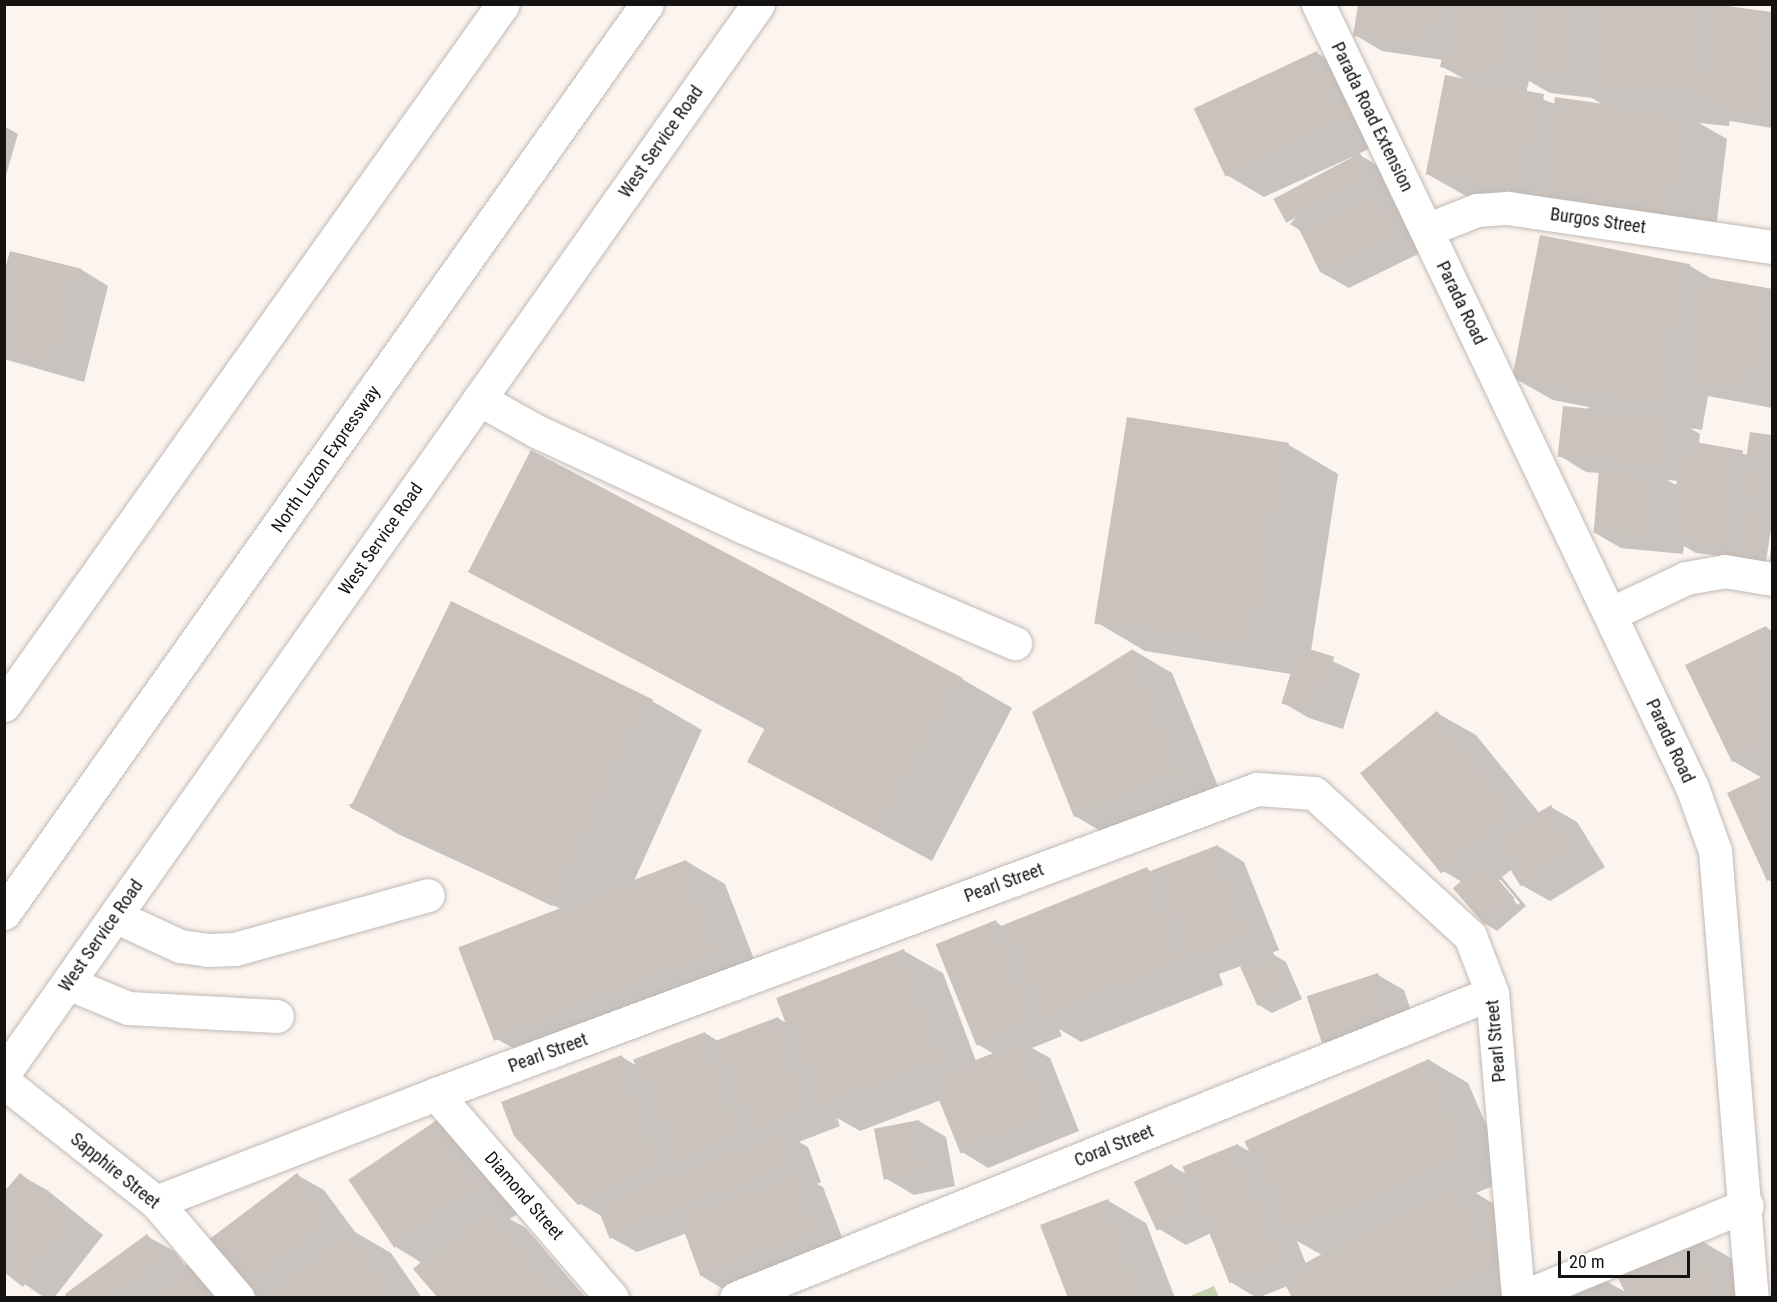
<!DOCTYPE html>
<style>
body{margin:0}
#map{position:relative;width:1777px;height:1302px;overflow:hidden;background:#fcf4ef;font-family:"Roboto Condensed",sans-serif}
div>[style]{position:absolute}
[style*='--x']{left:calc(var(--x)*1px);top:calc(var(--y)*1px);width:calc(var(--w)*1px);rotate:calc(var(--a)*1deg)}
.green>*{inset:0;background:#c5d3b1}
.shadow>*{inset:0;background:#0003}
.building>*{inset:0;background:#c9c2bd;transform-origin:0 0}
.roads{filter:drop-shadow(0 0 2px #c0b9b4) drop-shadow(0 0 2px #c0b9b4)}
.minor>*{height:33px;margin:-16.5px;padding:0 16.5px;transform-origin:16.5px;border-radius:16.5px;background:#fff}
.highway>*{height:33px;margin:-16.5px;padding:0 16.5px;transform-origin:16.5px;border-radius:16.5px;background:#fff}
span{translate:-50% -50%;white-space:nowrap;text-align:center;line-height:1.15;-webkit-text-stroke:6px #fff;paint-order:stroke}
.street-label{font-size:18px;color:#151311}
.frame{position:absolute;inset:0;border:6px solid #151311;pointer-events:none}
.scale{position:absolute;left:1558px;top:1251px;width:132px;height:27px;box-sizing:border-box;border:3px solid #151311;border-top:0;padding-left:8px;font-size:18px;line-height:21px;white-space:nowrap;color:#151311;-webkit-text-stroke:4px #fff;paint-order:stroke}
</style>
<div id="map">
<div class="green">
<i style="clip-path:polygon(1214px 1286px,1219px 1297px,1188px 1297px)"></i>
</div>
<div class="shadow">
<i style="clip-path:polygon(evenodd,1360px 4px,1713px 4px,1772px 13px,1772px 128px,1730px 121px,1729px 126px,1699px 123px,1727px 139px,1715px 236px,1563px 216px,1466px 196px,1427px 174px,1466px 80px,1441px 66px,1443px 60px,1382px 51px,1355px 35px,1360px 4px,1529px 81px,1550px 93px,1592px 98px,1605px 106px,1555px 104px,1526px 93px,1529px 81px)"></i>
<i style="clip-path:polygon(1317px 53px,1356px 76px,1386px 141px,1358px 154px,1387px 171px,1399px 193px,1390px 197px,1404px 206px,1426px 250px,1349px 288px,1322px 273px,1301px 231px,1290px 224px,1354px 156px,1264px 197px,1225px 174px)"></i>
<i style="clip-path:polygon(4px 126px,18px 134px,4px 182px)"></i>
<i style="clip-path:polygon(evenodd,1690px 266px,1714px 280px,1772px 291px,1772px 408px,1708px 396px,1702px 430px,1690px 428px,1700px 434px,1699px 444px,1748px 455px,1751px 434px,1772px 437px,1772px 504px,1768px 504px,1772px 508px,1772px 522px,1766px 562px,1696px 553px,1684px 546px,1683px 554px,1621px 548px,1595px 533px,1600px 473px,1586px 472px,1560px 456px,1589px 407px,1553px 400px,1514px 378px,1690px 266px,1667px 480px,1678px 481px,1678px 486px,1667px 480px)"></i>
<i style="clip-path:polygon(82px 270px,108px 286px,84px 382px,4px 359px,4px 279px)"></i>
<i style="clip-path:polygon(1289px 445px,1338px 474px,1311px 651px,1360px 674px,1343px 729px,1309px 718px,1282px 702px,1291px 674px,1145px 651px,1096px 622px)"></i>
<i style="clip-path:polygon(1772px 541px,1772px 563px,1769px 563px)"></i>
<i style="clip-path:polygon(470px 571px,962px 679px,1012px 708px,932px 861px,749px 762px,766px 730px)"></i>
<i style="clip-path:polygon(1766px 627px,1772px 631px,1772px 882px,1768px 880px,1762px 778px,1733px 761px)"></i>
<i style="clip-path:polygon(1133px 650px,1172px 673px,1222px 796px,1114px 839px,1075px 816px)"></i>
<i style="clip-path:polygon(652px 701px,702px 730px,634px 881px,686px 861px,725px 884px,760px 975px,534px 1060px,495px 1038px,561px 909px,398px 834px,348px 805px)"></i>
<i style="clip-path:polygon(evenodd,1437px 713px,1476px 735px,1540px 814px,1551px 807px,1577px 822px,1605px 867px,1550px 901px,1523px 886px,1512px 869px,1502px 877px,1526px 906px,1497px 931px,1484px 923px,1455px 889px,1462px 882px,1443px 871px,1364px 774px,1437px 713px,1497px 880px,1501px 880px,1520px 903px,1518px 905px,1497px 880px)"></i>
<i style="clip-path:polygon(1218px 846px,1244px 862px,1279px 950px,1271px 953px,1286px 962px,1302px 999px,1272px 1013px,1259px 1005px,1241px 966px,1219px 974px,1223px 985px,1081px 1042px,1059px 1029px,1062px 1036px,1032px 1048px,1050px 1058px,1079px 1131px,988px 1168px,962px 1152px,941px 1100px,860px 1131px,837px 1118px,840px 1126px,799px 1142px,808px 1147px,821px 1182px,817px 1184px,823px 1187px,846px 1248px,730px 1293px,703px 1277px,687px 1233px,637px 1252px,610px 1237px,603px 1217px,579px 1203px,622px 1057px,637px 1066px,705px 1033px,718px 1041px,778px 1018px,788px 1024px,904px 951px,943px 973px,976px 1061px,994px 1054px,977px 1044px,996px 922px,1002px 926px,1147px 869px,1153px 872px)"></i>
<i style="clip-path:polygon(1378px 975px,1404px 990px,1419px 1035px,1350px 1058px,1323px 1042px)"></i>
<i style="clip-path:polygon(evenodd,1429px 1060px,1468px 1083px,1510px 1179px,1476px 1193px,1497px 1206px,1540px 1287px,1521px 1298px,1294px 1298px,1288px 1286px,1257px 1298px,1232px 1283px,1211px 1233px,1186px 1245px,1159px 1229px,1137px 1183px,1172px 1166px,1188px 1175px,1238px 1145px,1252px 1153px,1429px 1060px,1297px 1241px,1322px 1255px,1306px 1264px,1297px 1241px)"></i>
<i style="clip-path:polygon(919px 1121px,946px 1137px,955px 1186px,914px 1195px,887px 1179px)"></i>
<i style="clip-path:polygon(437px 1122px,476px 1144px,521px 1211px,510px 1219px,526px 1228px,586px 1298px,440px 1298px,422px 1263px,396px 1247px)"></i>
<i style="clip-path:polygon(20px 1175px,47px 1190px,103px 1235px,54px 1298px,45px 1298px,4px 1270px)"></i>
<i style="clip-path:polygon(297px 1175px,324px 1190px,355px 1232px,391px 1253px,422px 1298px,260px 1298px,244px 1288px)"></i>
<i style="clip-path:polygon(1107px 1200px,1146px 1223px,1175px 1298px,1069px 1298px)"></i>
<i style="clip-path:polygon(147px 1236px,174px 1251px,186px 1267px,237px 1298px,69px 1298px)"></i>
<i style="clip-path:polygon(1695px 1237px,1734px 1260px,1753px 1298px,1571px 1298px,1606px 1281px,1627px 1293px)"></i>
</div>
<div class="building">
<i style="clip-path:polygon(1454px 4px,1516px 4px,1499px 80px,1440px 67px)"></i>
<i style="left:1530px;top:4px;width:45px;height:74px"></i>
<i style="left:1590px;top:4px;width:110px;height:89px"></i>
<i style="clip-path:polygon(1711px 4px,1772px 12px,1772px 117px,1696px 106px)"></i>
<i style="clip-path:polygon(1358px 5px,1441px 5px,1434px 48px,1353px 36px)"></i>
<i style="left:1317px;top:51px;width:75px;height:136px;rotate:65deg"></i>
<i style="left:1445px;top:75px;width:101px;height:101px;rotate:11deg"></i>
<i style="left:1555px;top:97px;width:134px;height:101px;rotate:8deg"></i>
<i style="left:1360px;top:153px;width:27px;height:98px;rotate:62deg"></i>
<i style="left:1378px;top:188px;width:51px;height:89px;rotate:64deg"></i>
<i style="left:1540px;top:235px;width:153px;height:147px;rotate:11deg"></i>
<i style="clip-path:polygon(10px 251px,82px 269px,57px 368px,4px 355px,4px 273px)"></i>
<i style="left:1699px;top:276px;width:74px;height:107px;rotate:10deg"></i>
<i style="left:1563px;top:406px;width:112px;height:51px;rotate:6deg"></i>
<i style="left:1127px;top:417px;width:164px;height:209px;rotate:9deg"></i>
<i style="clip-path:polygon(1750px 432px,1772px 435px,1772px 506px,1740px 501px)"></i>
<i style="left:1684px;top:440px;width:60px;height:99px;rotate:10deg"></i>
<i style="clip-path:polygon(531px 450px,963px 678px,882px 833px,747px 762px,765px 728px,468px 572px)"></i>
<i style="left:1599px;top:470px;width:64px;height:63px;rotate:5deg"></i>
<i style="left:1740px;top:507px;width:33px;height:46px;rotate:11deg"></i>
<i style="left:451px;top:601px;width:225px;height:230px;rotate:26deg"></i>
<i style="clip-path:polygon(1766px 626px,1772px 638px,1772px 743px,1732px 762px,1685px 665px)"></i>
<i style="left:1299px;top:646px;width:37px;height:60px;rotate:17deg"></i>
<i style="clip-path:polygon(1133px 649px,1184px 774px,1074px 817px,1032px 712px)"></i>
<i style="left:1437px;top:711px;width:129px;height:99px;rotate:51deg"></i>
<i style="clip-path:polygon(1772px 772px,1772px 878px,1767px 881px,1727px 793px)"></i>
<i style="left:1551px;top:805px;width:54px;height:68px;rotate:59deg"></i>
<i style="left:1218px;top:845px;width:97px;height:71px;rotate:69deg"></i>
<i style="left:686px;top:860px;width:100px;height:244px;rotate:69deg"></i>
<i style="left:1483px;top:862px;width:48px;height:40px;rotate:49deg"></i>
<i style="left:1147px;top:867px;width:103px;height:156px;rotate:68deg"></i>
<i style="left:996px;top:920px;width:109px;height:65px;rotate:68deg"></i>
<i style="left:904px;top:949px;width:120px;height:137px;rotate:69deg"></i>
<i style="left:1273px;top:952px;width:43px;height:36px;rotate:66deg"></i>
<i style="left:1378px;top:973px;width:49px;height:75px;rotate:72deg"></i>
<i style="left:778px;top:1017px;width:101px;height:70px;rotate:69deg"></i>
<i style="left:705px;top:1032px;width:111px;height:77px;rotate:69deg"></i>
<i style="left:1023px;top:1041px;width:81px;height:100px;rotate:68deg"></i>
<i style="clip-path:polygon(622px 1055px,665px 1169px,578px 1205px,514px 1136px,501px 1102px)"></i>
<i style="left:1429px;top:1059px;width:106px;height:202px;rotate:66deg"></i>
<i style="left:437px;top:1120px;width:82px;height:107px;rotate:56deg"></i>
<i style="left:919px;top:1120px;width:52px;height:46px;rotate:79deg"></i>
<i style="left:781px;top:1130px;width:40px;height:199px;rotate:69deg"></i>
<i style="left:1238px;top:1144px;width:126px;height:60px;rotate:68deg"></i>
<i style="left:1172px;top:1164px;width:54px;height:42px;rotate:65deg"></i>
<i style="left:797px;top:1170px;width:67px;height:127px;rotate:70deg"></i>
<i style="clip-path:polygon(20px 1173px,77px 1219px,23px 1287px,4px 1272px,4px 1192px)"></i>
<i style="left:297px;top:1173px;width:62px;height:112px;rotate:53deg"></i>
<i style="clip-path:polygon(1458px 1181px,1502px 1265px,1440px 1298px,1292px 1298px,1281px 1276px)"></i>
<i style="clip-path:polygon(1108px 1199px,1146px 1298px,1068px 1298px,1040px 1225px)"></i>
<i style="clip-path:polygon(487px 1204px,568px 1298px,438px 1298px,413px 1269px)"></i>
<i style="clip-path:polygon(352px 1228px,400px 1298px,274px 1298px,267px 1288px)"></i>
<i style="clip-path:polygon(147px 1234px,167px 1261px,118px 1298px,67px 1298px,65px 1294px)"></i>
<i style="clip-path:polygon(1695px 1236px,1725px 1298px,1628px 1298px,1616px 1274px)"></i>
<i style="clip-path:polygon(189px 1262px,217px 1298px,145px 1298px)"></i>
<i style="clip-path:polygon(1606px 1279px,1614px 1298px,1567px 1298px)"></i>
</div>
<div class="roads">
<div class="minor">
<i style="--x:1318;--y:4;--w:868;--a:64.47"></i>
<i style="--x:1692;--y:787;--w:68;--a:70.2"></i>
<i style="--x:1715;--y:851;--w:449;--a:85.3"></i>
<i style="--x:1426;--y:230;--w:55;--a:-21.4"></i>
<i style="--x:1477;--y:210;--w:31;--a:-4"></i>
<i style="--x:1508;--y:208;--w:267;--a:8.4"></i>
<i style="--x:479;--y:399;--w:65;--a:29.3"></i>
<i style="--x:536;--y:431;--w:229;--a:24.8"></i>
<i style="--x:744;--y:527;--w:295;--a:23.2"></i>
<i style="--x:1610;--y:614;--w:84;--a:-25.3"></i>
<i style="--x:1686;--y:578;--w:39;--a:-10"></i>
<i style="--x:1724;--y:571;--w:49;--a:9.5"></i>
<i style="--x:115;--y:916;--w:72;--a:24.8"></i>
<i style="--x:180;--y:946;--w:27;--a:8"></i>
<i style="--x:207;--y:950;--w:28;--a:-2"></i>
<i style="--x:235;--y:949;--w:200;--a:-15.6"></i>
<i style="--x:68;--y:983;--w:65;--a:22.6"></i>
<i style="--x:128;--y:1008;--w:149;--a:3.1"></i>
<i style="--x:4;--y:1073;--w:1308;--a:-54.8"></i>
<i style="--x:4;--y:1082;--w:194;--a:38.3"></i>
<i style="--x:156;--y:1202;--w:126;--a:49.5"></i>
<i style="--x:436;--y:1094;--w:269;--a:49.2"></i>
<i style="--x:156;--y:1202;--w:300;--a:-21.1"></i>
<i style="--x:436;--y:1094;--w:876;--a:-20.38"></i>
<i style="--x:1257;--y:789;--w:57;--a:4"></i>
<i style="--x:1314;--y:793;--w:212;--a:42.5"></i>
<i style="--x:1470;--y:936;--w:61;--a:68.9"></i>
<i style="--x:1492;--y:993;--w:306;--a:85.1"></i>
<i style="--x:736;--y:1298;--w:815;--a:-21.97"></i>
<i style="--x:1520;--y:1298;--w:245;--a:-22.3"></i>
</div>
<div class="highway">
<i style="--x:4;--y:705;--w:860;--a:-54.56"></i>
<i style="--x:4;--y:913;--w:1113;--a:-54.73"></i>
</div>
</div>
<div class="street-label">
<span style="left:1372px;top:117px;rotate:64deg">Parada Road Extension</span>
<span style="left:661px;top:142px;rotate:-55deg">West Service Road</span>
<span style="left:1598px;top:221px;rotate:8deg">Burgos Street</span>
<span style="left:1461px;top:303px;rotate:64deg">Parada Road</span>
<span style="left:326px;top:459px;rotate:-55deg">North Luzon Expressway</span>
<span style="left:381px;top:539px;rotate:-55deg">West Service Road</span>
<span style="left:1670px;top:741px;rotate:65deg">Parada Road</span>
<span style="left:1004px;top:883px;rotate:-20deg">Pearl Street</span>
<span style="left:101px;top:936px;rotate:-55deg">West Service Road</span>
<span style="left:1496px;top:1041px;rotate:-95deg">Pearl Street</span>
<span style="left:548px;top:1053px;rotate:-20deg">Pearl Street</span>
<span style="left:1114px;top:1146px;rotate:-22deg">Coral Street</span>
<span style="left:115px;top:1171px;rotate:39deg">Sapphire Street</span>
<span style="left:524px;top:1196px;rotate:49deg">Diamond Street</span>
</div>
<div class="frame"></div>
<div class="scale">20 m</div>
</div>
